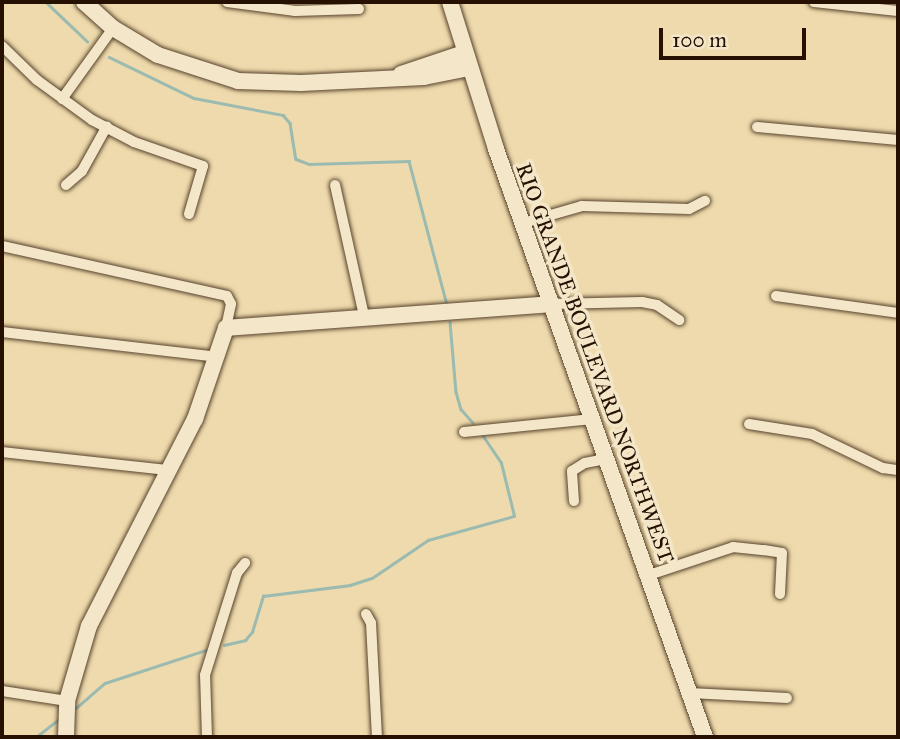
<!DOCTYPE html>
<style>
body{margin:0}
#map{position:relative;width:900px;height:739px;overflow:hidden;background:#eedaac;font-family:"IM FELL Great Primer",serif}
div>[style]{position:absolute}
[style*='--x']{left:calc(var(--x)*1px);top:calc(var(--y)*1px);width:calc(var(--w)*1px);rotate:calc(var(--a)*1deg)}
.stream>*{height:2.5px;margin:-1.25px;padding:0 1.25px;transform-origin:1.25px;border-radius:1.25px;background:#9bbab0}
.roads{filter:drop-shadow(0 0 2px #57422c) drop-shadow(0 0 2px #57422c)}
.street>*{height:10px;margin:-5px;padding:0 5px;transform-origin:5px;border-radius:5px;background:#f4e7c9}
.secondary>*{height:16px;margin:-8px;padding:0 8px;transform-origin:8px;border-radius:8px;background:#f4e7c9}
span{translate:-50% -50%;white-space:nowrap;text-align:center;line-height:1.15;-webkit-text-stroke:7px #f4e7c9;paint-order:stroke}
.street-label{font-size:21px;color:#251001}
.frame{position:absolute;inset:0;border:4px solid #251001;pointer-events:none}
.scale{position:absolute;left:659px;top:28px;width:147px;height:32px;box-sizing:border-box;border:4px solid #251001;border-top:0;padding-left:9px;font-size:21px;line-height:24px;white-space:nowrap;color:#251001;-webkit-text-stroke:5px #f4e7c9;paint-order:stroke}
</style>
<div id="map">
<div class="stream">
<i style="--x:46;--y:2;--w:57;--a:43.6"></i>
<i style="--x:109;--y:57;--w:94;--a:25.8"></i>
<i style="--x:194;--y:98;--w:91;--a:10.8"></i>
<i style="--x:283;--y:115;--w:11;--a:49"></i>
<i style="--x:290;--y:123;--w:36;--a:81"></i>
<i style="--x:296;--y:159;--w:14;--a:21"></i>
<i style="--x:309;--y:164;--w:100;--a:-1.7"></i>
<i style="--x:409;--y:161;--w:149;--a:75.2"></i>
<i style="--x:450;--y:322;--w:70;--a:85.1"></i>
<i style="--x:456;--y:392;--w:18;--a:74"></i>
<i style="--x:461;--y:409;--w:18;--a:49"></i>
<i style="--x:224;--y:645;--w:22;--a:-13"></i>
<i style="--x:245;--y:640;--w:11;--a:-49"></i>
<i style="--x:252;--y:632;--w:38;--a:-73"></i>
<i style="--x:263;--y:596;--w:88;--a:-7.2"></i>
<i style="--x:350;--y:585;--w:23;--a:-18"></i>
<i style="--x:372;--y:578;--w:68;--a:-34.2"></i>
<i style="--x:428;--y:540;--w:89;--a:-15.6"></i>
<i style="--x:514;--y:516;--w:55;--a:-103.8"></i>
<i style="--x:501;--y:463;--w:34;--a:-124"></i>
<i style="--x:76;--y:708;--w:38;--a:-41"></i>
<i style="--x:105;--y:683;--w:106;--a:-18.1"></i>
<i style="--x:36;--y:737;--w:28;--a:-38"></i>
</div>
<div class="roads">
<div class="street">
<i style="--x:227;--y:2;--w:69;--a:7.5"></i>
<i style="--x:295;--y:11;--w:64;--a:-1.8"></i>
<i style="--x:814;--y:2;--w:84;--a:6.1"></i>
<i style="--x:2;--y:46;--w:49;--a:44.2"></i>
<i style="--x:37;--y:80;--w:68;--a:36"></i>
<i style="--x:92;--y:120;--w:47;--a:27.6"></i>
<i style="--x:134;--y:142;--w:73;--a:19.2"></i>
<i style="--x:203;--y:166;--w:50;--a:106.3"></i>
<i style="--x:62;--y:99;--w:87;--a:-54.3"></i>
<i style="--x:757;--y:127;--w:142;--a:5.3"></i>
<i style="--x:66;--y:185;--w:21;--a:-41"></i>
<i style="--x:82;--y:171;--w:51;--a:-60.9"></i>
<i style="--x:335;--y:185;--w:138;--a:77.5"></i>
<i style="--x:523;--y:223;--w:61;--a:-16.1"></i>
<i style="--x:582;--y:206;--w:107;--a:1.6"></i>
<i style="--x:689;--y:209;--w:18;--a:-27"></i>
<i style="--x:2;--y:246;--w:230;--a:12.5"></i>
<i style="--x:227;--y:296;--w:9;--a:63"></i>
<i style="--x:231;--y:304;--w:25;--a:102"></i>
<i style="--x:776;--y:296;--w:123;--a:7.9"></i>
<i style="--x:552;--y:304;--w:90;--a:-1.3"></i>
<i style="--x:642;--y:302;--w:15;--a:11"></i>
<i style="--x:657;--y:305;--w:27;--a:34"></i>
<i style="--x:2;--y:332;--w:218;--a:6.6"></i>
<i style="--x:749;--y:424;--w:64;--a:9"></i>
<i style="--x:812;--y:434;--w:79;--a:25.6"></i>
<i style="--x:883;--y:468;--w:15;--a:8"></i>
<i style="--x:464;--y:432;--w:129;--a:-5.8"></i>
<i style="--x:2;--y:452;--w:168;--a:6.2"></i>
<i style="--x:574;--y:501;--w:30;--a:-94"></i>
<i style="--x:572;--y:471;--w:15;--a:-32"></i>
<i style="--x:585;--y:463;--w:21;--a:-11"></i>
<i style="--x:649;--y:575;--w:89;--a:-18.4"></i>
<i style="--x:733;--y:547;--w:31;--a:6"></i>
<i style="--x:764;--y:550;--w:18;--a:9"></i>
<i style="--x:782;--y:553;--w:41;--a:92.8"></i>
<i style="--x:366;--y:614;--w:10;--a:61"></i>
<i style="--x:371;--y:623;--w:114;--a:87"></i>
<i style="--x:2;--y:691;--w:66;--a:8.7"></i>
<i style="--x:690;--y:693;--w:97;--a:3"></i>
<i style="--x:207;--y:737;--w:62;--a:-91.8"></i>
<i style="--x:205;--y:675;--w:107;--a:-72.6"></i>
<i style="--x:237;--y:573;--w:13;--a:-51"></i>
</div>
<div class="secondary">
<i style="--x:84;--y:2;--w:39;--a:42"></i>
<i style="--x:113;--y:28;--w:52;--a:31"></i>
<i style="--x:158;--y:55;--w:84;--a:18"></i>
<i style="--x:238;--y:81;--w:63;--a:1.8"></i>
<i style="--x:301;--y:83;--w:123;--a:-2.8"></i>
<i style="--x:424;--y:77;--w:46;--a:-11.3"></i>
<i style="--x:450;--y:2;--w:154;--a:72.6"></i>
<i style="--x:496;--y:149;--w:624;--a:70.43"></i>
<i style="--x:401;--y:74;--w:66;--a:-18.4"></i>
<i style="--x:66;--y:737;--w:36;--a:-88"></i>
<i style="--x:67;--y:701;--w:78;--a:-73.7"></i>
<i style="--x:89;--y:626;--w:233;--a:-62.9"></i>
<i style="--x:195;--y:419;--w:96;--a:-71.2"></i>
<i style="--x:226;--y:328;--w:327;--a:-4.2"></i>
</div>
</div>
<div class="street-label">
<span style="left:595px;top:363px;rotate:70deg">RIO GRANDE BOULEVARD NORTHWEST</span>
</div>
<div class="frame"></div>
<div class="scale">100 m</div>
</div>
